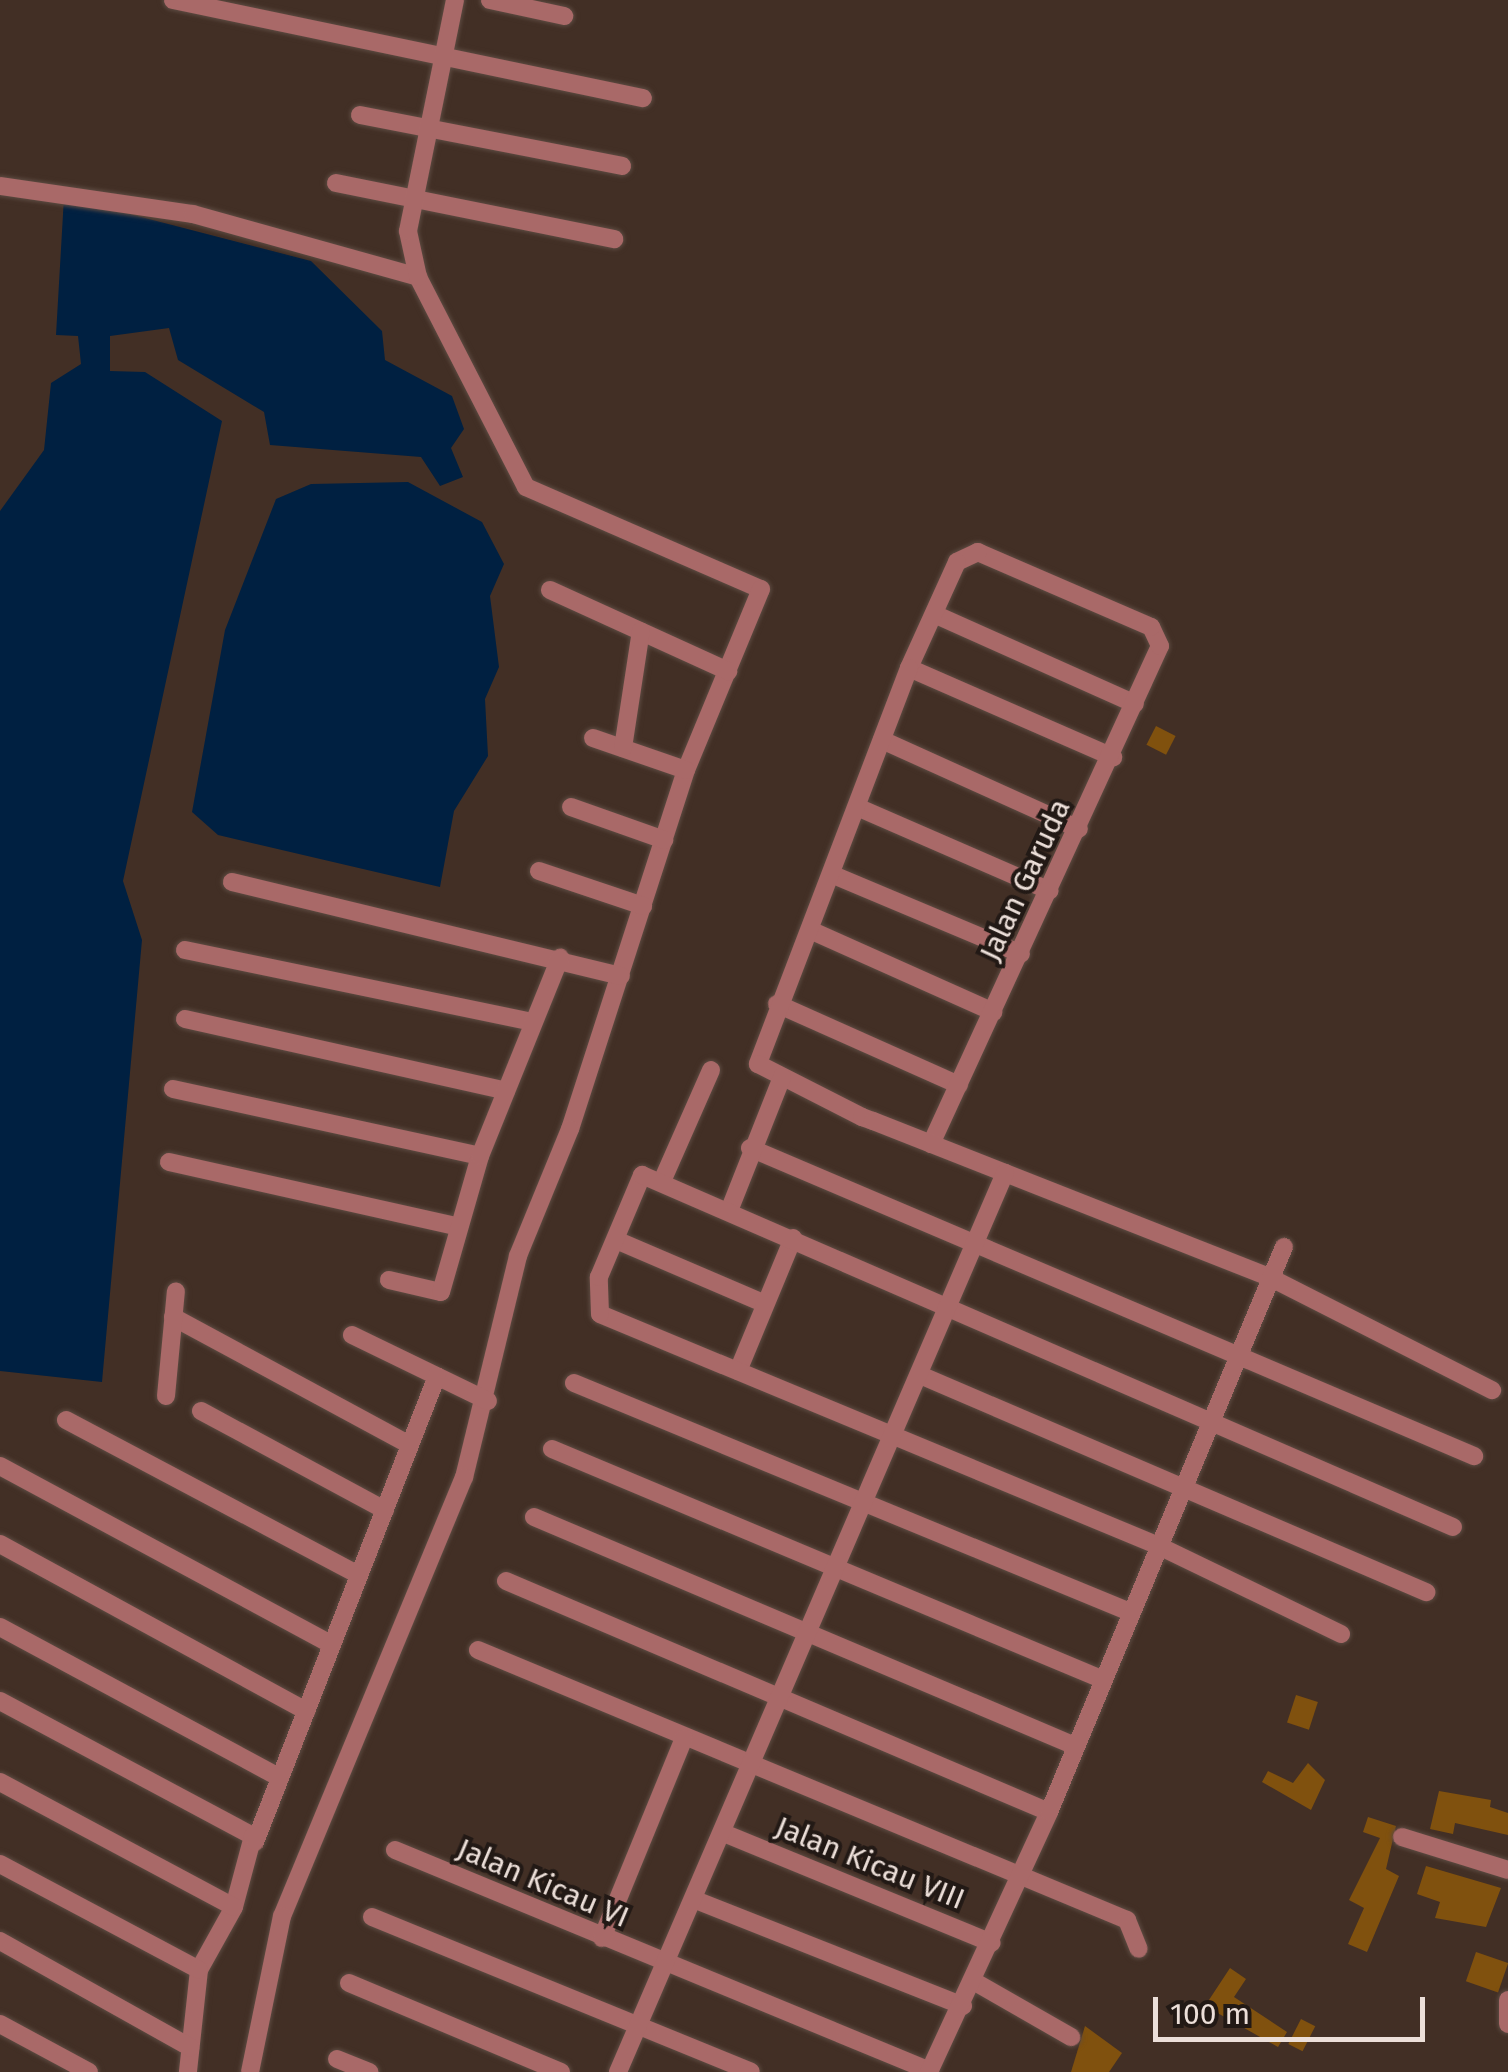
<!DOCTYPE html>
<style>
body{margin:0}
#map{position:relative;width:1508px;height:2072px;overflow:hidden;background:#422f25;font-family:"Fira Sans",sans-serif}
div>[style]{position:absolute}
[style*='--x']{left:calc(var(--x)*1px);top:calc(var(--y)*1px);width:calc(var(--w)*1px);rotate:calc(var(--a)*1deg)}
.water>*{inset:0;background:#002041}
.building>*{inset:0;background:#80510e;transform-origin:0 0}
.roads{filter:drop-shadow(0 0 2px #5d4b42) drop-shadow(0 0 2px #5d4b42)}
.minor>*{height:18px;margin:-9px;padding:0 9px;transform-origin:9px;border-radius:9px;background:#a96968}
span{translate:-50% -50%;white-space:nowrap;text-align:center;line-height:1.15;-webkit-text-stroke:8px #221915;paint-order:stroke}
.street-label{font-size:30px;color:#ecdfd9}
.scale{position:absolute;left:1153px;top:1997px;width:272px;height:45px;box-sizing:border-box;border:5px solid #ecdfd9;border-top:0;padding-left:12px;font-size:30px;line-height:35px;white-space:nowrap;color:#ecdfd9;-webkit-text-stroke:8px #221915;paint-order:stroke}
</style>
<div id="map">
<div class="water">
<i style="clip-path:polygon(64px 197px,311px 261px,382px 331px,385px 360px,452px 396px,464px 429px,451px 448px,463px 477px,440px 486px,421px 457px,270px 445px,264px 412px,178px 360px,169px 328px,110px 336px,110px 371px,145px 372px,222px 421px,123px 881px,142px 940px,102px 1382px,0 1371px,0 511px,44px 450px,51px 383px,81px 364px,78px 336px,56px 335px)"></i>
<i style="clip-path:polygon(408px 482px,482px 522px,504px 564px,490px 596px,499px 667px,485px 699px,488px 756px,454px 811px,440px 887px,218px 835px,192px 812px,225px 630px,276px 499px,311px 484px)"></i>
</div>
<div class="building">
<i style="left:1156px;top:726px;width:22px;height:21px;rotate:27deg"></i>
<i style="left:1296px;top:1695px;width:23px;height:29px;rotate:18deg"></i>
<i style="clip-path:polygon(1308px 1763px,1325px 1780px,1311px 1810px,1262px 1782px,1268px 1771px,1293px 1783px)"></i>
<i style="clip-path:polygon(1439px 1791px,1491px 1800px,1490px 1807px,1508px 1813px,1508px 1835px,1455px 1823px,1453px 1834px,1430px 1829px)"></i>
<i style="clip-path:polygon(1368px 1817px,1396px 1826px,1386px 1869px,1399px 1876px,1367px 1952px,1348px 1944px,1364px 1908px,1349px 1900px,1380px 1838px,1363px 1832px)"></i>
<i style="clip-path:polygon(1426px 1866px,1501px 1888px,1486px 1927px,1435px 1918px,1440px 1902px,1417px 1894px)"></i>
<i style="left:1476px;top:1952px;width:34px;height:31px;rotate:19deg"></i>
<i style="clip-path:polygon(1230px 1968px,1246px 1979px,1234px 1997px,1287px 2032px,1278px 2047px,1205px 2006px)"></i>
<i style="left:1301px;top:2019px;width:16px;height:28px;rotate:27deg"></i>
<i style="clip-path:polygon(1085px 2026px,1122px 2053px,1109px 2072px,1071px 2072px)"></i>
</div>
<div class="roads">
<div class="minor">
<i style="--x:173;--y:0;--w:480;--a:11.8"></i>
<i style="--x:490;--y:0;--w:76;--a:12.2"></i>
<i style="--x:360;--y:115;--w:267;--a:11"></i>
<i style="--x:336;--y:183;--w:284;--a:11.4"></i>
<i style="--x:0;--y:186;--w:195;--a:8.3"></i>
<i style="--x:193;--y:214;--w:234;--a:15.6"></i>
<i style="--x:418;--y:277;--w:236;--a:62.8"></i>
<i style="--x:526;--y:487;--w:256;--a:23.5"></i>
<i style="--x:761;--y:589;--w:196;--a:112.5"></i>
<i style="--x:686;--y:770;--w:377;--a:107.9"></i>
<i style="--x:570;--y:1129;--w:137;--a:112.3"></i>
<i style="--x:518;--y:1256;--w:228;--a:103.7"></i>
<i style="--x:464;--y:1477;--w:475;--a:112.5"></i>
<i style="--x:282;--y:1916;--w:159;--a:101.6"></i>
<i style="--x:418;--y:277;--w:47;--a:-102.3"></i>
<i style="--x:408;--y:231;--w:236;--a:-78.5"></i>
<i style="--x:550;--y:590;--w:196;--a:24.5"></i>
<i style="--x:934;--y:614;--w:220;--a:24.1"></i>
<i style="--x:909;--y:668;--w:223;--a:23.6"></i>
<i style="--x:593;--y:738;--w:98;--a:19"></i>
<i style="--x:882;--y:740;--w:216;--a:24.3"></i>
<i style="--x:623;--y:748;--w:118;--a:-81.3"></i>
<i style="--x:571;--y:807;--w:99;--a:19.5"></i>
<i style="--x:857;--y:807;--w:210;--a:23.5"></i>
<i style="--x:539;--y:871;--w:110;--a:18.6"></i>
<i style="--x:831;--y:874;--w:206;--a:22.8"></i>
<i style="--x:232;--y:882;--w:400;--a:13.6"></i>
<i style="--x:810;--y:930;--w:201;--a:24.1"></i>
<i style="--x:185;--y:950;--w:355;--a:11.7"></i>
<i style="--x:777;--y:1004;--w:199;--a:24"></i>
<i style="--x:185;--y:1019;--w:329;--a:12.6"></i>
<i style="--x:173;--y:1089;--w:314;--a:12.3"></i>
<i style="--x:931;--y:1144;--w:548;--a:-65.31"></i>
<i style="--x:1160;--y:646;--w:21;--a:-115"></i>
<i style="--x:1151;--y:627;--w:189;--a:-156.6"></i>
<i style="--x:978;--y:552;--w:23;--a:155"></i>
<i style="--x:957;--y:562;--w:116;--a:114.4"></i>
<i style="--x:909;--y:668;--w:424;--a:110.9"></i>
<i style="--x:758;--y:1064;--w:117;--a:27"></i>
<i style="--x:862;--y:1117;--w:12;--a:20"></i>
<i style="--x:873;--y:1121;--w:428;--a:21.5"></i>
<i style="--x:1271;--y:1278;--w:248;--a:26.9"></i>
<i style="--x:750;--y:1148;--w:787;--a:23.05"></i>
<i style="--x:169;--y:1162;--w:294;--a:12.6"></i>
<i style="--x:663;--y:1179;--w:119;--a:-66.2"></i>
<i style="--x:729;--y:1211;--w:144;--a:-68.4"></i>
<i style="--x:616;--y:1240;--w:162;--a:23.2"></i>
<i style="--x:389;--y:1280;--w:53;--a:13"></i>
<i style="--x:441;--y:1292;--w:141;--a:-74"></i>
<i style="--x:480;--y:1156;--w:214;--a:-68"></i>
<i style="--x:173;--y:1317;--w:269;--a:28.4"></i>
<i style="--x:352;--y:1335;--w:151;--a:25.9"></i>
<i style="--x:738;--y:1371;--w:144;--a:-67.5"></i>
<i style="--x:920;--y:1375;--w:551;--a:23.21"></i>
<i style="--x:574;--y:1383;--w:601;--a:22.39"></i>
<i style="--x:166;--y:1396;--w:105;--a:-84.6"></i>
<i style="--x:201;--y:1411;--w:209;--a:28.3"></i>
<i style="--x:66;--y:1420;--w:331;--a:27.9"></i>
<i style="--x:552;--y:1449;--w:593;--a:22.72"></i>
<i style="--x:0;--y:1466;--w:377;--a:28.3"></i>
<i style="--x:534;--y:1517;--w:585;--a:22.93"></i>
<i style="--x:0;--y:1544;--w:349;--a:28.6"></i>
<i style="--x:506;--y:1581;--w:590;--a:23.05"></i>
<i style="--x:0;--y:1627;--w:318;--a:28.3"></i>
<i style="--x:1341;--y:1634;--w:202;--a:-154.2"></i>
<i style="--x:1159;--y:1546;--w:605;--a:-157.46"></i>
<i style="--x:600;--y:1314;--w:37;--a:-92"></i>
<i style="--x:599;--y:1277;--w:111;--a:-67.1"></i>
<i style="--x:642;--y:1175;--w:884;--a:23.46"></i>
<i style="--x:478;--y:1650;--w:703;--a:22.59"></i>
<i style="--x:1127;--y:1920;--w:31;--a:68"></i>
<i style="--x:0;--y:1701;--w:287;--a:28.1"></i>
<i style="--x:253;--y:1836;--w:73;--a:105"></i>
<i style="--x:234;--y:1907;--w:72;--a:119.1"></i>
<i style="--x:199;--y:1970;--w:103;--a:96.2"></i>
<i style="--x:0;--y:1782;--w:265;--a:28.1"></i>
<i style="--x:726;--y:1834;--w:287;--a:22.3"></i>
<i style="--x:1402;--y:1837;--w:111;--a:17.3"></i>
<i style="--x:255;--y:1842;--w:500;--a:-68.67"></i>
<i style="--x:395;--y:1850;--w:579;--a:22.44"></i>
<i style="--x:0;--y:1864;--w:225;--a:28"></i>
<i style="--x:698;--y:1901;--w:285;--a:21.6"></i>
<i style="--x:372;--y:1917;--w:409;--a:22.2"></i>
<i style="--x:602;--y:1938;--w:216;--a:-67.7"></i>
<i style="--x:0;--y:1941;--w:218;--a:29.2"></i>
<i style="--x:975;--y:1982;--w:111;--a:29.8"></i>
<i style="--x:349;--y:1983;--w:230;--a:22.8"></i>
<i style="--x:1508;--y:2000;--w:24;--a:90"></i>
<i style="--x:0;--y:2024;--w:101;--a:28.3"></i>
<i style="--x:337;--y:2059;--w:35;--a:22"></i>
<i style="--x:618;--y:2072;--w:979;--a:-66.71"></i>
<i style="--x:929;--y:2072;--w:286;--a:-65.2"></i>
<i style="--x:1049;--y:1812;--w:612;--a:-67.42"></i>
</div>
</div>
<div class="street-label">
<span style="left:1025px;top:880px;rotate:-65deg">Jalan Garuda</span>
<span style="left:870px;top:1863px;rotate:22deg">Jalan Kicau VIII</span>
<span style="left:543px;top:1883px;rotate:23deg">Jalan Kicau VI</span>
</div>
<div class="scale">100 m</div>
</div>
